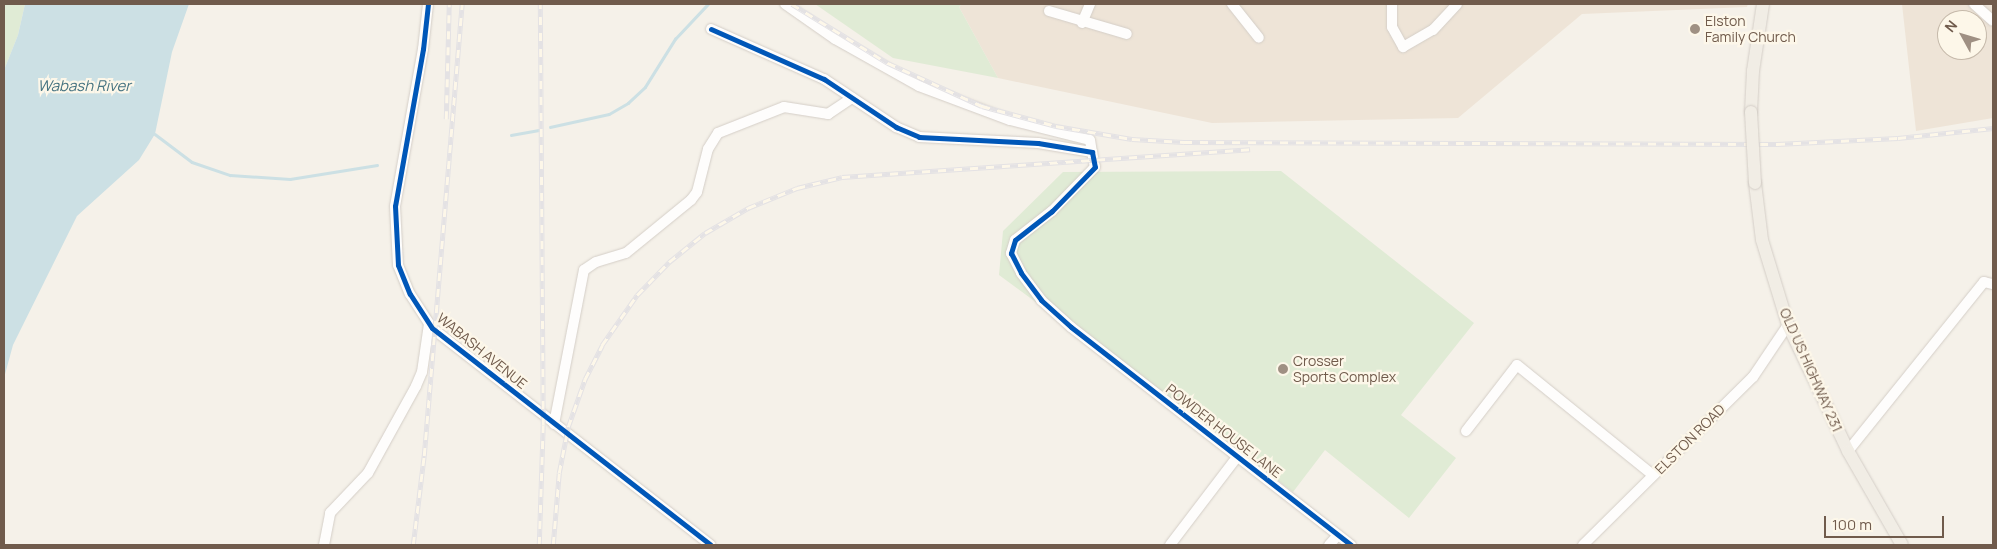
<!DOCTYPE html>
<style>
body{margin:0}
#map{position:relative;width:1997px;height:549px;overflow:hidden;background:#f5f1e9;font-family:Manrope,sans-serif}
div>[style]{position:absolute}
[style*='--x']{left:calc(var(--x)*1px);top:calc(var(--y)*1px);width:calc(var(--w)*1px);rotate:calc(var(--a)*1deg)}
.residential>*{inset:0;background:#eee4d7}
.green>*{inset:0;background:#e0ebd5}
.water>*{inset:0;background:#cce0e4}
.stream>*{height:2.5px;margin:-1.25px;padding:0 1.25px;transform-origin:1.25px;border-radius:1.25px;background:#cce0e4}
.roads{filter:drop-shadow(0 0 1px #d4cec7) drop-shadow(0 0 1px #d4cec7)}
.minor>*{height:10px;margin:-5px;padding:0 5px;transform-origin:5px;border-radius:5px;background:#fefdfc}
.major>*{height:12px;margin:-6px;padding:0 6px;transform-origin:6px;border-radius:6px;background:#f1ede5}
.rail>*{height:4.5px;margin-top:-2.25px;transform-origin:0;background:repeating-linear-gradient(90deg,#fdf7e9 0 8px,#e4e2e4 0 16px);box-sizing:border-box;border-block:1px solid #e4e2e4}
.bridges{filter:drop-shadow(0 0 1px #d3cdc6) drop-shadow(0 0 1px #d3cdc6)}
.major-bridge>*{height:12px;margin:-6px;padding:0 6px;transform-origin:6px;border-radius:6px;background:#f1ede5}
.cycleway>*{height:5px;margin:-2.5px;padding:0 2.5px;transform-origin:2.5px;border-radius:2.5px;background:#0057b8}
.dots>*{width:14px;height:14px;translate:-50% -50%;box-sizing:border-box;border:2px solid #fdf7e9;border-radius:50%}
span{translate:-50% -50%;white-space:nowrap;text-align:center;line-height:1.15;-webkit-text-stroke:4.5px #fdf7e9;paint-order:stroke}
.poi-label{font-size:14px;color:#705b4c}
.left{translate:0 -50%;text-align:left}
.street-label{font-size:14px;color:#705b4c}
.water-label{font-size:15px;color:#477482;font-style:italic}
.frame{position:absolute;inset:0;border:5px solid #705b4c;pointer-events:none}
.north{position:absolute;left:1937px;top:10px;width:50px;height:50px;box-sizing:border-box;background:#fdf7e9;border:1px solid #c5b9aa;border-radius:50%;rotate:309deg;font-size:14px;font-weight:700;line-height:20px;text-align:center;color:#705b4c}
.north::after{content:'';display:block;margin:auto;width:18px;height:22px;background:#9f9083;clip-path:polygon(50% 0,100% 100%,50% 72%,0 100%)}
.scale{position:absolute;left:1824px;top:516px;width:120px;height:22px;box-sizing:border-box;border:2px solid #705b4c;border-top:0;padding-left:6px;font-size:15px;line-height:18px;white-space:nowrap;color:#705b4c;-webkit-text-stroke:4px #fdf7e9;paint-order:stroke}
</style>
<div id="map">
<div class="residential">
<i style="clip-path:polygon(962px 4px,1748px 4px,1747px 7px,1582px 14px,1458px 118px,1212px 123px,998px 78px,959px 7px)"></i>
<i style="clip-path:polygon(evenodd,1902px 4px,1993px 4px,1993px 118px,1916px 131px,1902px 4px,1947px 20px,1977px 20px,1977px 50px,1947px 50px,1947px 20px)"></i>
</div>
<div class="green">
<i style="clip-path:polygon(4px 4px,25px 4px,18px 35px,4px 70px)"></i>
<i style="clip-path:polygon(815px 4px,962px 4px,959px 7px,998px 78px,893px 58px)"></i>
<i style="clip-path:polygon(1281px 171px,1474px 323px,1401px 415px,1456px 458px,1409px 518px,1325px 450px,1293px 492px,999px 275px,1003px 231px,1063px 172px)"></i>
</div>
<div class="water">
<i style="clip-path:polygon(25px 4px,189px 4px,172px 52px,155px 134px,139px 160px,77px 216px,13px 345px,4px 378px,4px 70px,18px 35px)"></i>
</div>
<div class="stream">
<i style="--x:550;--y:127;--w:60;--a:-12.4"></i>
<i style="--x:609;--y:114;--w:22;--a:-30"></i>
<i style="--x:628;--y:103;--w:23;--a:-43"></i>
<i style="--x:645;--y:87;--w:57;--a:-58"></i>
<i style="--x:675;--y:39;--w:48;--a:-46.7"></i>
<i style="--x:155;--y:134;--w:46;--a:37.1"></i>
<i style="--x:192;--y:162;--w:40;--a:18.9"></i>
<i style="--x:230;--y:175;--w:60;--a:3.8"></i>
<i style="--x:290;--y:179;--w:88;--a:-9.1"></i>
<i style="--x:511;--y:135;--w:28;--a:-10"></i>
</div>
<div class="roads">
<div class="minor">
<i style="--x:428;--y:4;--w:45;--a:96.3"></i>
<i style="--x:423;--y:49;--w:159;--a:100.1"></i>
<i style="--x:395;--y:206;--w:59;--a:87.1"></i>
<i style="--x:398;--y:265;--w:31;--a:68"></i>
<i style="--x:410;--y:294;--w:40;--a:57.1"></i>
<i style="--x:432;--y:328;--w:353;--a:37.9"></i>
<i style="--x:785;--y:4;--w:61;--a:35"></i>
<i style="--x:835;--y:39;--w:96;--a:29.2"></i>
<i style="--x:919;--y:86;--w:97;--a:20.5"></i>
<i style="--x:1010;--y:120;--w:82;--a:14"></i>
<i style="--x:1090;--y:140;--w:12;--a:81"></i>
<i style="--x:1232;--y:4;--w:43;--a:51.5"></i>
<i style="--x:1392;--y:4;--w:23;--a:90"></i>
<i style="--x:1392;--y:27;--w:23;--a:61"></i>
<i style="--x:1403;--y:47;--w:34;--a:-30"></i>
<i style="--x:1433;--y:30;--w:35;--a:-47"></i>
<i style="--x:1974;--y:4;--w:25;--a:42"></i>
<i style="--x:1049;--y:11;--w:81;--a:16.4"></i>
<i style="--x:1082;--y:23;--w:21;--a:-67"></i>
<i style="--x:711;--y:29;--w:124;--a:23.9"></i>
<i style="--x:824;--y:79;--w:87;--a:33.7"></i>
<i style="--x:896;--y:127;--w:25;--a:23"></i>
<i style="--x:919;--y:137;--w:119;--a:2.9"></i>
<i style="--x:1038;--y:143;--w:55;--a:9.5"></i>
<i style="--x:1092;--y:152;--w:15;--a:79"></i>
<i style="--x:1095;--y:167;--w:62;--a:134.3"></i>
<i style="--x:1052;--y:211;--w:47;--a:141.9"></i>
<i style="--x:1015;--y:240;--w:14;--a:107"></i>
<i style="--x:1011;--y:253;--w:22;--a:63"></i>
<i style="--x:1021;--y:273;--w:34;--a:53"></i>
<i style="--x:1041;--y:300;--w:40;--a:42"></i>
<i style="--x:1071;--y:327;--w:355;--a:37.9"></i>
<i style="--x:554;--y:424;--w:157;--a:-79"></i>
<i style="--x:584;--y:270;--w:14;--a:-34"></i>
<i style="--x:596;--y:262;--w:31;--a:-17"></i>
<i style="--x:626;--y:253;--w:84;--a:-39.2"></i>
<i style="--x:691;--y:200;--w:10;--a:-53"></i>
<i style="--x:697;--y:192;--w:44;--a:-75.7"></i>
<i style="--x:708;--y:149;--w:19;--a:-58"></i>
<i style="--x:718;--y:133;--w:71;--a:-21.5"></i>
<i style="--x:784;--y:107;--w:45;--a:9"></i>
<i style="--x:828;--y:114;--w:29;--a:-34"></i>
<i style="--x:1466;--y:431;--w:83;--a:-52.3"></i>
<i style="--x:1517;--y:365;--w:175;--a:39"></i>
<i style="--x:1848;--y:451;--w:217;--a:-51.2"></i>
<i style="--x:1984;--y:282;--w:9;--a:13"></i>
<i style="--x:324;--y:545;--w:33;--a:-79"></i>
<i style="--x:330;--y:513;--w:55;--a:-46.5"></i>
<i style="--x:368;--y:473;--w:99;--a:-61.1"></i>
<i style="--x:416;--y:386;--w:15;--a:-67"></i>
<i style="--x:422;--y:372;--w:49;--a:-81.7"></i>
<i style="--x:1170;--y:545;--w:111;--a:-52.7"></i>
<i style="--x:1329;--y:545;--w:13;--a:-48"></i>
<i style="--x:1583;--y:545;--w:239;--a:-44.7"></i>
<i style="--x:1753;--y:377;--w:63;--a:-56.1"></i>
</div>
<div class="major">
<i style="--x:1751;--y:112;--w:41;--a:-87.2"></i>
<i style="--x:1753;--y:71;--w:68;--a:-81.5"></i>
<i style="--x:1755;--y:183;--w:57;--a:83"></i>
<i style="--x:1762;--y:240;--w:89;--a:73"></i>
<i style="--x:1788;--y:325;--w:140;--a:64.5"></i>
<i style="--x:1848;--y:451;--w:108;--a:60.1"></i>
</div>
</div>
<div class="rail">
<i style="--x:792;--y:4;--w:113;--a:31.6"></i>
<i style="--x:888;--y:63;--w:103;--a:24.6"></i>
<i style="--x:982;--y:106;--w:77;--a:15.1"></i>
<i style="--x:1056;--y:126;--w:77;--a:9.7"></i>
<i style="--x:1132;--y:139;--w:52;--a:3.3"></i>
<i style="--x:1184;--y:142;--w:593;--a:0.19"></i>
<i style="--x:1777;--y:144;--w:121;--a:-2.8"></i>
<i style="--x:1898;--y:138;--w:96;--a:-6"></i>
<i style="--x:446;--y:119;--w:115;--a:-88.5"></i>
<i style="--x:413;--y:545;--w:90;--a:-83"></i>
<i style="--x:424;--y:456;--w:454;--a:-85.2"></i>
<i style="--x:539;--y:545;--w:120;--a:-88.1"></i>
<i style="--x:543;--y:425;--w:421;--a:-90.4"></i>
<i style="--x:553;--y:545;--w:72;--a:-85.2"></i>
<i style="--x:559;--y:473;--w:47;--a:-78.9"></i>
<i style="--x:568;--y:427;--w:51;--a:-70.5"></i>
<i style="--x:585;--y:379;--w:38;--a:-63"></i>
<i style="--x:602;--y:345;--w:61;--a:-55"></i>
<i style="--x:637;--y:295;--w:46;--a:-45.9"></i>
<i style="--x:669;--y:262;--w:46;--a:-38.9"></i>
<i style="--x:705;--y:233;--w:50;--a:-30.2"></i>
<i style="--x:748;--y:208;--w:53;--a:-22.2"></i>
<i style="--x:797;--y:188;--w:46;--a:-13.7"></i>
<i style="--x:842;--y:177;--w:409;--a:-3.9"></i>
</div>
<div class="bridges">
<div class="major-bridge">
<i style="--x:1751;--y:112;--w:71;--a:86.8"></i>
</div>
</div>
<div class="cycleway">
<i style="--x:428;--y:4;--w:45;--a:96.3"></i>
<i style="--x:423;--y:49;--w:159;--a:100.1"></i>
<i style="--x:395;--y:206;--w:59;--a:87.1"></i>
<i style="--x:398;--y:265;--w:31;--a:68"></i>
<i style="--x:410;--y:294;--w:40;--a:57.1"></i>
<i style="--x:432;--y:328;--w:353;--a:37.9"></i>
<i style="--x:711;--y:29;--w:124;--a:23.9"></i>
<i style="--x:824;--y:79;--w:87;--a:33.7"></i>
<i style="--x:896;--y:127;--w:25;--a:23"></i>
<i style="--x:919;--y:137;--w:119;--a:2.9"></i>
<i style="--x:1038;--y:143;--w:55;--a:9.5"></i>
<i style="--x:1092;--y:152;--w:15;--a:79"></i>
<i style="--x:1095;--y:167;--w:62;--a:134.3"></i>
<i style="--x:1052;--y:211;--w:47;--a:141.9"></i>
<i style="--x:1015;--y:240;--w:14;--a:107"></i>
<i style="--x:1011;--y:253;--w:22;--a:63"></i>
<i style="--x:1021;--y:273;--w:34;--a:53"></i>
<i style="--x:1041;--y:300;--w:40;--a:42"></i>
<i style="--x:1071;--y:327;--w:355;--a:37.9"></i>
</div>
<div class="dots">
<i style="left:1695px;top:29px;background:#9f9083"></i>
<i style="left:1283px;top:369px;background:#9f9083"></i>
</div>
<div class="poi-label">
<span class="left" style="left:1705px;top:29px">Elston<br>Family Church</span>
<span class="left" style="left:1293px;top:369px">Crosser<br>Sports Complex</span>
</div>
<div class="street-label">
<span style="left:482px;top:351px;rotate:39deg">WABASH AVENUE</span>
<span style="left:1811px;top:370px;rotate:66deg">OLD US HIGHWAY 231</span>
<span style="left:1224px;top:431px;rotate:38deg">POWDER HOUSE LANE</span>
<span style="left:1690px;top:439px;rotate:-45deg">ELSTON ROAD</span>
</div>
<div class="water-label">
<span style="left:84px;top:86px">Wabash River</span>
</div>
<div class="frame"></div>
<div class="north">N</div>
<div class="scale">100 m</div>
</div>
